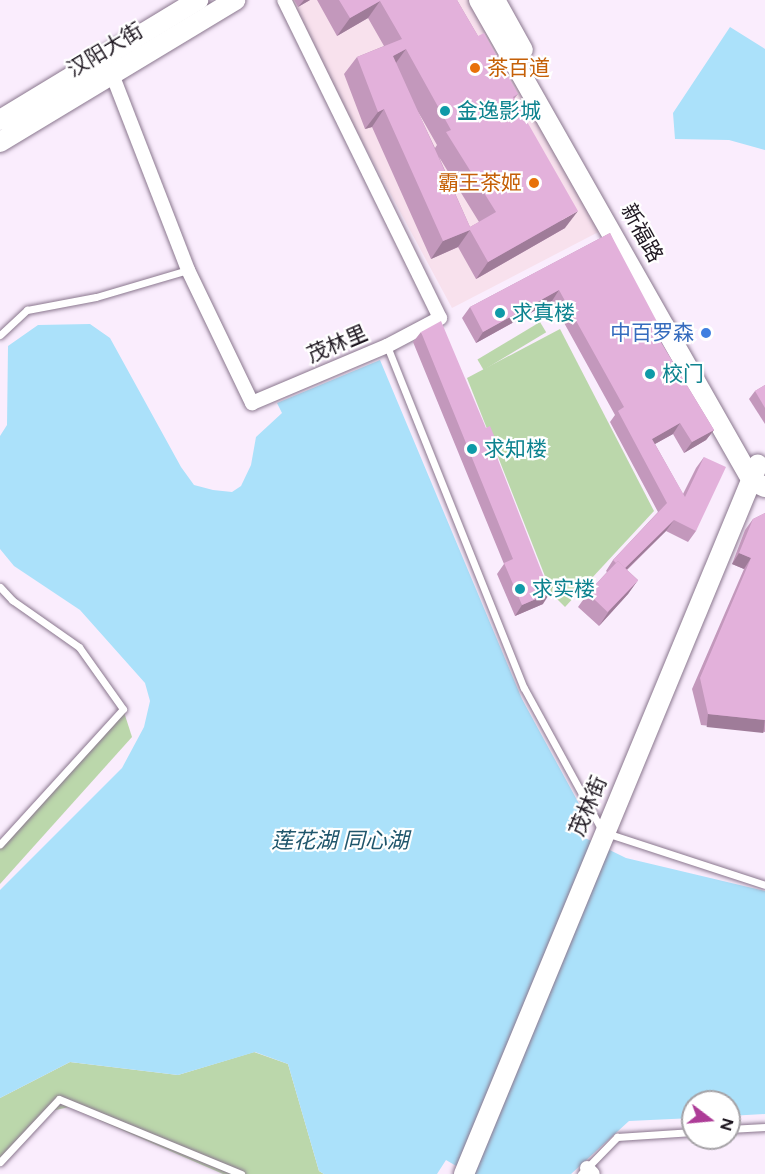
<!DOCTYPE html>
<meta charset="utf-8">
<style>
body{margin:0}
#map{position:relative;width:765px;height:1174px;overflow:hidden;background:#faedfd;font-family:Figtree,"Noto Sans SC",sans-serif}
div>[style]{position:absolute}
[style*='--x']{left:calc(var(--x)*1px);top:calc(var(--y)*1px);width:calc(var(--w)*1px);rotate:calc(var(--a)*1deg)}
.commercial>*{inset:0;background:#f8e1ed}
.green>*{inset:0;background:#bbd7ab;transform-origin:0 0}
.water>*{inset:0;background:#abe1fa}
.roads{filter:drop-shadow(0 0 2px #8a778e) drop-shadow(0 0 2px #8a778e)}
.lane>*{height:7px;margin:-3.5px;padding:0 3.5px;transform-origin:3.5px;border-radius:3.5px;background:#fff}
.street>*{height:14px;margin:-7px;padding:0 7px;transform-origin:7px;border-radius:7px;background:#fff}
.secondary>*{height:20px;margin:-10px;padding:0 10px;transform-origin:10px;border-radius:10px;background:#fff}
.wall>*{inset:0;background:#c398bc}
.shaded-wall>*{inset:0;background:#9f7c99;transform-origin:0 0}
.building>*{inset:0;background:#e3b1db;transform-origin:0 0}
.dots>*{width:16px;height:16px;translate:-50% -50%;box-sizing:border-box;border:3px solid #fff;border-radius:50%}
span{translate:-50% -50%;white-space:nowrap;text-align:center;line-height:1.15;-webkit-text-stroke:4.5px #fff;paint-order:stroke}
.street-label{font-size:21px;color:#1e1720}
.food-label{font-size:21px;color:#c56008}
.left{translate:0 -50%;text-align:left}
.right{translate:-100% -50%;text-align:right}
.culture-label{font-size:21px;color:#0d838f}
.shop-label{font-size:21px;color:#366cbe}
.water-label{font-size:22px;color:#20566c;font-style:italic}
.north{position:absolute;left:681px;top:1090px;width:60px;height:60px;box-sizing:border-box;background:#fff;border:2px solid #a5a2a6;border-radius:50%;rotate:106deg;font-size:16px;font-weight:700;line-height:24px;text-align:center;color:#1e1720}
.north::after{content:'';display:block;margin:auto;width:21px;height:27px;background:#ad3c97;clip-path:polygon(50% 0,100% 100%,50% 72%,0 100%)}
</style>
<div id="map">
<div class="commercial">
<i style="clip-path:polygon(286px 0,479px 0,610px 226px,452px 308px)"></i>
</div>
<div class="green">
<i style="left:540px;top:322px;width:12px;height:73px;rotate:59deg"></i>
<i style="clip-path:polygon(560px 329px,654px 511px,565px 607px,552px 594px,467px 378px)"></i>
<i style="clip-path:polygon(123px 709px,132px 737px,0 884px,0 846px)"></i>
<i style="clip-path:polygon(254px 1052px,288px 1064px,319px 1171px,324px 1174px,223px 1174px,69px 1107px,47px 1112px,0 1166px,0 1098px,70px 1062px,178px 1075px)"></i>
</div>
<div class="water">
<i style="clip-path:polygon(730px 27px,765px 49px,765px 150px,729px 140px,675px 139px,673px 113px)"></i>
<i style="clip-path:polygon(90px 324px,110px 338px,181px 467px,194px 485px,213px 490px,232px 492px,241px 486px,251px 465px,256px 437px,282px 413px,277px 403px,380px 360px,522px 699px,583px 811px,579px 835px,626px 858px,765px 891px,765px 1114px,729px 1116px,729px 1102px,693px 1102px,693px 1118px,629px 1121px,571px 1174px,470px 1174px,446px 1160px,437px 1174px,324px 1174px,319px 1171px,288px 1064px,255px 1052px,178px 1075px,70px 1062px,0 1098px,0 890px,122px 768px,144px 727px,150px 701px,145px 683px,80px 610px,14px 566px,0 549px,0 436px,7px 425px,8px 346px,38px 325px)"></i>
</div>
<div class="roads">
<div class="lane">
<i style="--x:0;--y:335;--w:37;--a:-43"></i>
<i style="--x:27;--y:310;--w:70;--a:-10.7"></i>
<i style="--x:96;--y:297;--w:96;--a:-16.4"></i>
<i style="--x:387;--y:346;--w:368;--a:68.2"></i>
<i style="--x:524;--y:688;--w:164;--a:61.3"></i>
<i style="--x:603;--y:832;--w:170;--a:18.1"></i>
<i style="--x:0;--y:587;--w:18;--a:47"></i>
<i style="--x:12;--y:600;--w:82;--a:35"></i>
<i style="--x:79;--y:647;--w:76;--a:54.6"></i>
<i style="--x:123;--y:709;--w:183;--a:132.3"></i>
<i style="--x:729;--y:1129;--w:36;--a:-3"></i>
<i style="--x:0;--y:1162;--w:86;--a:-46.9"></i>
<i style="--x:59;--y:1099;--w:197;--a:22.4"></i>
<i style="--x:581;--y:1174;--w:52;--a:-45.8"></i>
<i style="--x:617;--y:1137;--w:76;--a:-3.8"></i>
</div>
<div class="street">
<i style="--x:112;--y:74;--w:210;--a:68.8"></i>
<i style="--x:188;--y:270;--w:148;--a:64.3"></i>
<i style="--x:252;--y:403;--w:147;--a:-22.9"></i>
<i style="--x:387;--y:346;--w:60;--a:-27.8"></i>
<i style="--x:440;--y:318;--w:354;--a:-116.1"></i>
<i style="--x:587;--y:1168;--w:8;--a:45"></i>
</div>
<div class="secondary">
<i style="--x:479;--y:0;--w:553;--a:60.42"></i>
<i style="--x:752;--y:481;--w:14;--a:25"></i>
<i style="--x:495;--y:0;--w:57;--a:60.8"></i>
<i style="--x:0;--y:120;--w:232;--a:-31.2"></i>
<i style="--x:0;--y:142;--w:275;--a:-31.1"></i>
<i style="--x:464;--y:1174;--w:768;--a:-67.51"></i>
</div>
</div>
<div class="wall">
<i style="clip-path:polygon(294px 0,310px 0,298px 7px)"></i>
<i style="clip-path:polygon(evenodd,317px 0,457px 0,478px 36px,518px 94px,514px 99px,565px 228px,476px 279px,458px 247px,431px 259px,372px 127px,365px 129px,344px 74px,357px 57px,384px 46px,368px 18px,337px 36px,317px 0,417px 110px,437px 145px,435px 148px,417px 110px,317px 0,439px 157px,479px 222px,470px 227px,439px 157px)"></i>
<i style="clip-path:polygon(610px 233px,659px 339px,714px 430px,706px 440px,684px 453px,673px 434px,655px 444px,683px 494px,696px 468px,704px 457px,696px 531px,688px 542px,666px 531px,627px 570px,638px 580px,628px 594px,599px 626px,578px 607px,588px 593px,607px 572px,606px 571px,613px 560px,658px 512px,610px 422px,615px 415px,552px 301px,476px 343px,462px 318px,470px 307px)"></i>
<i style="clip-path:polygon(421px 332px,496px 455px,543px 604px,515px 616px,497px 574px,504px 564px,413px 342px)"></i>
<i style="clip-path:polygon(765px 385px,765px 424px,749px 399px,755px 391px)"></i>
<i style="clip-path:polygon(765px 513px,765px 732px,701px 725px,692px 689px,744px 569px,732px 564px,745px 530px,753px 519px)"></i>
</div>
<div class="shaded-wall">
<i style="clip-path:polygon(304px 0,310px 0,298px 7px)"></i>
<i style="clip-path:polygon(380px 1px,368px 18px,337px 36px,350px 18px)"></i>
<i style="clip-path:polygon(406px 49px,393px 67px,393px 56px)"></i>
<i style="clip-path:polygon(384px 109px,372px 127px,365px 129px,378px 112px)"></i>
<i style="clip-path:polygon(578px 211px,565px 228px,476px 279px,488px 262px)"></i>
<i style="clip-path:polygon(470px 230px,458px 247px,431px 259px,443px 241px)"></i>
<i style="clip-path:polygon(559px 290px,552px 301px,476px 343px,483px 332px)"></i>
<i style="clip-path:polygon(680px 423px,673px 434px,644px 450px,652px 439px)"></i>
<i style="clip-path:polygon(714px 430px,706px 440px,684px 453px,692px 442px)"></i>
<i style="clip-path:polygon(674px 520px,666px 531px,616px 580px,623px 570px)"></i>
<i style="clip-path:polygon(739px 553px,751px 558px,744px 569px,732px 564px)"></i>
<i style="clip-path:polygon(638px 580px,628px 594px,599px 626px,609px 611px)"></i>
<i style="clip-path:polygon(550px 593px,543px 604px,515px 616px,522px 605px)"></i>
<i style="left:708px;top:714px;width:57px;height:13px;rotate:6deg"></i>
</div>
<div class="building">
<i style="clip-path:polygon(evenodd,339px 0,457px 0,478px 36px,484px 33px,518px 94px,513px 97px,578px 211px,488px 262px,470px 230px,443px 241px,384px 109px,378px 112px,357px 57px,402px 39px,380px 1px,350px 18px,339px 0,406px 49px,451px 130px,446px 132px,496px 212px,470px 227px,393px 56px,406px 49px)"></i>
<i style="clip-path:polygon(610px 233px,663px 333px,657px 336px,714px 430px,692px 442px,680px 423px,652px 439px,685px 497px,704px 457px,726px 467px,696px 531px,674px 520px,625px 568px,618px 561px,616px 563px,613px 560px,667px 503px,618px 411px,624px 407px,559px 290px,483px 332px,470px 307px)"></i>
<i style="clip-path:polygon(441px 321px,486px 428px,490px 426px,500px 450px,495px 452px,550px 593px,522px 605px,504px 563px,513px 559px,421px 332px)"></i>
<i style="clip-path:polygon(765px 385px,765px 408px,755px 391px)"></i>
<i style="clip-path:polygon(765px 513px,765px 720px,708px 714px,700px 678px,751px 558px,739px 553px,753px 519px)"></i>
<i style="left:618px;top:561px;width:28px;height:44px;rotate:44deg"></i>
</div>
<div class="dots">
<i style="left:475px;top:68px;background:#e8710a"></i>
<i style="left:445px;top:111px;background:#0f9aa8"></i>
<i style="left:534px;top:183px;background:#e8710a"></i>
<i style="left:500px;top:313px;background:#0f9aa8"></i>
<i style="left:706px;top:333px;background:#3f7fe0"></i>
<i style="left:650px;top:374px;background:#0f9aa8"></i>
<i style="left:472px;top:449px;background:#0f9aa8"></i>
<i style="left:520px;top:589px;background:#0f9aa8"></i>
</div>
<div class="street-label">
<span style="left:105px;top:50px;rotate:-31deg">汉阳大街</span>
<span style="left:642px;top:233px;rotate:61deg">新福路</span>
<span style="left:337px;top:344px;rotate:-23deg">茂林里</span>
<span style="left:588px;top:806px;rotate:-67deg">茂林街</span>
</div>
<div class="food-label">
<span class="left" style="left:487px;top:68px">茶百道</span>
<span class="right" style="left:522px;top:183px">霸王茶姬</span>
</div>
<div class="culture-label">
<span class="left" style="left:457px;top:111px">金逸影城</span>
<span class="left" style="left:512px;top:313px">求真楼</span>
<span class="left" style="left:662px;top:374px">校门</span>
<span class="left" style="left:484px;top:449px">求知楼</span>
<span class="left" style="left:532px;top:589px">求实楼</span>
</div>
<div class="shop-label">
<span class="right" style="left:694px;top:333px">中百罗森</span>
</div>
<div class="water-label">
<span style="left:340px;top:841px">莲花湖 同心湖</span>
</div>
<div class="north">N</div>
</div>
